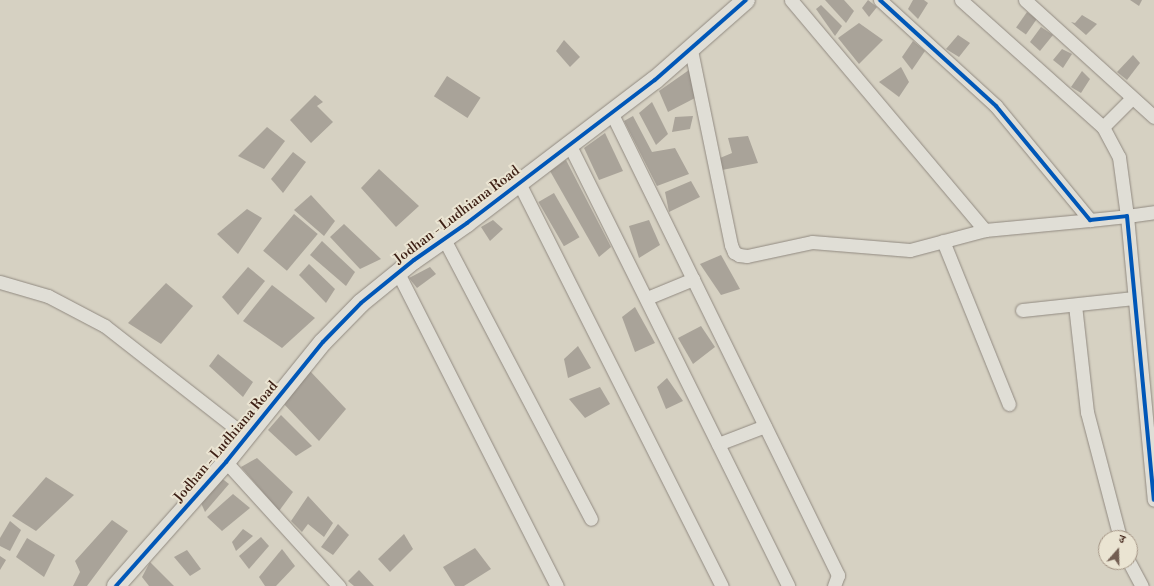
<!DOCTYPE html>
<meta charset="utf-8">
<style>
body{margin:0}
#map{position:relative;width:1154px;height:586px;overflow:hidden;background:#d6d1c2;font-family:"Libre Bodoni","Noto Serif Devanagari",serif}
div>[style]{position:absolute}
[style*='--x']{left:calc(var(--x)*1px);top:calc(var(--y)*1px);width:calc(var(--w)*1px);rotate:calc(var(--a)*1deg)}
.building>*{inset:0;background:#a9a399;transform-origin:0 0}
.roads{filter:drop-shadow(0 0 1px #918a81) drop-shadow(0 0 1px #918a81)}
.street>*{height:13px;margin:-6.5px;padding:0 6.5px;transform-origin:6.5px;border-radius:6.5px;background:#e0ded6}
.secondary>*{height:18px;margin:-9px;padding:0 9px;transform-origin:9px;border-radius:9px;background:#e0ded6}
.cycleway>*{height:4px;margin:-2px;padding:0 2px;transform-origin:2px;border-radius:2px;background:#0057b8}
span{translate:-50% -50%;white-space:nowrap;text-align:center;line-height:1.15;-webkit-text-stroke:4px #eae4d2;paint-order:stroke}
.street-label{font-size:14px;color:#3e2015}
.north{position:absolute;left:1098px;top:530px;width:40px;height:40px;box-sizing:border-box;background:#eae4d2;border:1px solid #a59686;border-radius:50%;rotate:20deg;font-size:11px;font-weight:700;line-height:16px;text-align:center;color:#3e2015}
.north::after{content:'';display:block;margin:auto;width:14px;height:18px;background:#735e52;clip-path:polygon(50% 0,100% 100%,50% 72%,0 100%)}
</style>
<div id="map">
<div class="building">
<i style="clip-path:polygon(825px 0,844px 0,854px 11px,846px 23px)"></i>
<i style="clip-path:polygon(868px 0,877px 7px,869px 17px,862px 8px)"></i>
<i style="clip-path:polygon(913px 0,924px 0,928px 3px,918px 19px,908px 9px)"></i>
<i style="clip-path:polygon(1130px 0,1142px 0,1139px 6px)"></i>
<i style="clip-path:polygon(821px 5px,842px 26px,835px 36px,816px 9px)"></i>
<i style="left:1027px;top:12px;width:12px;height:19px;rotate:35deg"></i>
<i style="clip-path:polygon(1082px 15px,1097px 24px,1086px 35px,1071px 22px,1075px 23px)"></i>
<i style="clip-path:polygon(859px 23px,883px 40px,859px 64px,838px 38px)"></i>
<i style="clip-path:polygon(1041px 27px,1053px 35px,1040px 51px,1030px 42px)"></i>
<i style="clip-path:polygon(958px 35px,970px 43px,959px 57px,946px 49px)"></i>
<i style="clip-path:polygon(564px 40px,580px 57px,570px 67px,556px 51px)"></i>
<i style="clip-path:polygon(913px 41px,925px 51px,912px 70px,902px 57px)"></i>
<i style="clip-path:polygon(1062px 49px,1072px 54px,1063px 68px,1053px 60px)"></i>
<i style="clip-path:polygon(1133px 55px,1140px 63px,1127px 80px,1117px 72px)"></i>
<i style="clip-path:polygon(901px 67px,909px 82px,899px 97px,879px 82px)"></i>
<i style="clip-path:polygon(689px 70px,695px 98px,668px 112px,659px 91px)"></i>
<i style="clip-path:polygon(1082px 71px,1090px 79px,1081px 93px,1071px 87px)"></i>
<i style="left:447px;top:76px;width:40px;height:24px;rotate:33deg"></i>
<i style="clip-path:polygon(315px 95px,323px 102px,317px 106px,333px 122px,311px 143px,290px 120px)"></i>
<i style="clip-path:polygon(652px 102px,668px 134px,656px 145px,639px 113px)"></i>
<i style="clip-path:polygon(633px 116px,652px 152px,675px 148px,689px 174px,657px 186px,624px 121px)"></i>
<i style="clip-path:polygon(693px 116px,690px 129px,672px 132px,675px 117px)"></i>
<i style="clip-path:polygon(267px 127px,285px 141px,264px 169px,238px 156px)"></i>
<i style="clip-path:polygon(605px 133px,623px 171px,599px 180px,584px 148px)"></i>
<i style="clip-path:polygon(748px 136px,758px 163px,722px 170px,720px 158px,732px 153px,728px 138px)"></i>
<i style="clip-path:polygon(293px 152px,306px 162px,283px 193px,271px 179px)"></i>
<i style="clip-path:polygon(566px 160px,611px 247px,599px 257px,550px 171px)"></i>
<i style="clip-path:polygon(379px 169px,419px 206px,396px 227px,361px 188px)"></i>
<i style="clip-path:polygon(691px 181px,700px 197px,669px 212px,665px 192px)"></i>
<i style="left:554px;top:193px;width:51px;height:18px;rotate:60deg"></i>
<i style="clip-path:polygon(311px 195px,335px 221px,324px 236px,294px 210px)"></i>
<i style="clip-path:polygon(247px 209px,262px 218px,238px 254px,217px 234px)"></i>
<i style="left:294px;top:214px;width:31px;height:48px;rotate:40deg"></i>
<i style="clip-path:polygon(493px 220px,503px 229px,490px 241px,481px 227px)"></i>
<i style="clip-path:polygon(649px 220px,660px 245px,639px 258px,629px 226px)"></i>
<i style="clip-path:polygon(344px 224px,381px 259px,360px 269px,330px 237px)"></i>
<i style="clip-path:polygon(322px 241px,355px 272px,346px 286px,310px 255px)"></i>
<i style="clip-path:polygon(721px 255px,740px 289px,721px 295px,700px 264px)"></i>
<i style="clip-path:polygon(309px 264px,335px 289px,326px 303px,299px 275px)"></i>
<i style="clip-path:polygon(248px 267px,265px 281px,238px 315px,222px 297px)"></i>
<i style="clip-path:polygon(430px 267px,436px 274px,417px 288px,409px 278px)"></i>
<i style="clip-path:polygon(166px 283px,193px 306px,161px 344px,128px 323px)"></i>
<i style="clip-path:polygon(272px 285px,315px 318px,282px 348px,243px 321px)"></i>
<i style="clip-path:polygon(635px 307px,655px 343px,635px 352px,622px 317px)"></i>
<i style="clip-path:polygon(701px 326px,715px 347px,693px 364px,678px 338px)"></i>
<i style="clip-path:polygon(578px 346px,591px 368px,568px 378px,564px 359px)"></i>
<i style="clip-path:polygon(218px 354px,253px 382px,243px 397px,209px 366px)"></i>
<i style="clip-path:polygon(309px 370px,346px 409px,319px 441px,282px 402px)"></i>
<i style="clip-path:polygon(667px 378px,683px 401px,666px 409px,657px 387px)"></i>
<i style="clip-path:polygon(600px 387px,610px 404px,585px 418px,569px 399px)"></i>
<i style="clip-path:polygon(281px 415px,312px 446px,296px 456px,268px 430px)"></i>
<i style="clip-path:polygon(257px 458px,293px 492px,279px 511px,241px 467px)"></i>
<i style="clip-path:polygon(46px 477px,74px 495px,36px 531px,12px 516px)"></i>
<i style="clip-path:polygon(220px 477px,229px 484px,205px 512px,201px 503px)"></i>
<i style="clip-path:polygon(233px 494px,250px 508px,222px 531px,207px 517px)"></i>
<i style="clip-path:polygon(308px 496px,333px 523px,324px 537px,308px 524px,302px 532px,291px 521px)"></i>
<i style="clip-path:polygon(112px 520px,128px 531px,87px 586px,73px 586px,80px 572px,75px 561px)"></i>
<i style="clip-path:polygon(10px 521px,21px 530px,10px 551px,0 546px,0 538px)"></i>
<i style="clip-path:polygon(338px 524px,349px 535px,333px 555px,321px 547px)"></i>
<i style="clip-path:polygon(243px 529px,253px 536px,236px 551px,232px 542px)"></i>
<i style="clip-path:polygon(404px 534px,413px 549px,390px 572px,378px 559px)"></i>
<i style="clip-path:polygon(261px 537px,269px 546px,249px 569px,239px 556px)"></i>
<i style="clip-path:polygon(27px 538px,55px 555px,44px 577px,16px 557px)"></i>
<i style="clip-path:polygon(475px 548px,491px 569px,464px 586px,455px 586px,443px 567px)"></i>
<i style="clip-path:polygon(282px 549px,295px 566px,276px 586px,265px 586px,259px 577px)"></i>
<i style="clip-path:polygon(187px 550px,201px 569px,190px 576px,174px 557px)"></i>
<i style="clip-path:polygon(0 556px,6px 560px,0 570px)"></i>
<i style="clip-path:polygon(150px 562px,174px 586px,149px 586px,142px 577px)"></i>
<i style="clip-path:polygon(359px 570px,374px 586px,354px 586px,348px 581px)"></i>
</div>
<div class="roads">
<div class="street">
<i style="--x:791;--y:0;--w:301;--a:49.9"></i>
<i style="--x:880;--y:0;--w:157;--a:42.4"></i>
<i style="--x:996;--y:106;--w:148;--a:50.5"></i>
<i style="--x:1090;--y:220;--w:37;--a:-6"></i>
<i style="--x:1127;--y:216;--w:285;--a:84.6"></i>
<i style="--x:961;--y:0;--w:191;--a:41.8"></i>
<i style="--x:1103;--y:127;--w:34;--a:62"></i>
<i style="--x:1119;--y:157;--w:60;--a:82.3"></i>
<i style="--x:1127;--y:216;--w:27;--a:-8"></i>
<i style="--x:1025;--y:0;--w:174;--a:42.2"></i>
<i style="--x:691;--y:50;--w:199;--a:78.4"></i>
<i style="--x:731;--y:245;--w:8;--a:67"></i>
<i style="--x:734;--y:252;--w:6;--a:31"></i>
<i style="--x:739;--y:255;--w:8;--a:7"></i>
<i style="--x:747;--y:256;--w:66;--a:-12.2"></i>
<i style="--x:812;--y:242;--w:98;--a:4.7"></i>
<i style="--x:910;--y:250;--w:78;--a:-14.9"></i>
<i style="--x:985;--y:230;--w:105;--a:-5.4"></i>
<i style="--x:611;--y:112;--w:516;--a:63.88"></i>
<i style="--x:838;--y:575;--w:12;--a:110"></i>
<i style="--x:1103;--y:127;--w:41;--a:-45"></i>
<i style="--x:569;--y:144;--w:493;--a:63.6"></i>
<i style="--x:519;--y:183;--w:451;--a:63.3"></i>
<i style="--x:444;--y:239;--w:316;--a:62.3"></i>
<i style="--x:943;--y:241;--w:176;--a:68"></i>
<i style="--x:398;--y:273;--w:351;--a:63.1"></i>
<i style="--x:0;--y:282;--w:50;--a:16.3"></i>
<i style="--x:48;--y:296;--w:64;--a:27.8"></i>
<i style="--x:105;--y:326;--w:180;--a:38"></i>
<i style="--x:647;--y:298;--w:50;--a:-22.4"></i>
<i style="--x:1075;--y:305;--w:108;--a:83.6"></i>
<i style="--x:1087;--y:412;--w:130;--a:75.3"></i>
<i style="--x:1022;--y:310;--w:113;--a:-6.1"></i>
<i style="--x:718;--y:444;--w:50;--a:-21"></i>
<i style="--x:226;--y:462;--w:168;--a:47.7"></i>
<i style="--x:1129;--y:562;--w:27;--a:62"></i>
</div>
<div class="secondary">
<i style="--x:116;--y:586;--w:166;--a:-48.4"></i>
<i style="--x:226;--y:462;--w:154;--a:-51.1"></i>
<i style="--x:323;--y:342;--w:54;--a:-45.7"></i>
<i style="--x:361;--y:303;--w:68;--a:-39.1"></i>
<i style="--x:414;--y:260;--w:65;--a:-34.9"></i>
<i style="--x:467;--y:223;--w:236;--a:-37.3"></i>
<i style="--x:655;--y:80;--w:121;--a:-41.3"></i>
</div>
</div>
<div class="cycleway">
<i style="--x:880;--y:0;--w:157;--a:42.4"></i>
<i style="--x:996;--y:106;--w:148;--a:50.5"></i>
<i style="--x:1090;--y:220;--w:37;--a:-6"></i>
<i style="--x:1127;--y:216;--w:285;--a:84.6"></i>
<i style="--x:116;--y:586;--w:166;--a:-48.4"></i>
<i style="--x:226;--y:462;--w:154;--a:-51.1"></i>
<i style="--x:323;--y:342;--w:54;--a:-45.7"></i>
<i style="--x:361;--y:303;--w:68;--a:-39.1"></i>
<i style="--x:414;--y:260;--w:65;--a:-34.9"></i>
<i style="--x:467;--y:223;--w:236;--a:-37.3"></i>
<i style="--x:655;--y:80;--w:121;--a:-41.3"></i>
</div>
<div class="street-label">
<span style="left:457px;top:215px;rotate:-37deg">Jodhan - Ludhiana Road</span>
<span style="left:226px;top:442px;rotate:-50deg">Jodhan - Ludhiana Road</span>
</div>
<div class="north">उ</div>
</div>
